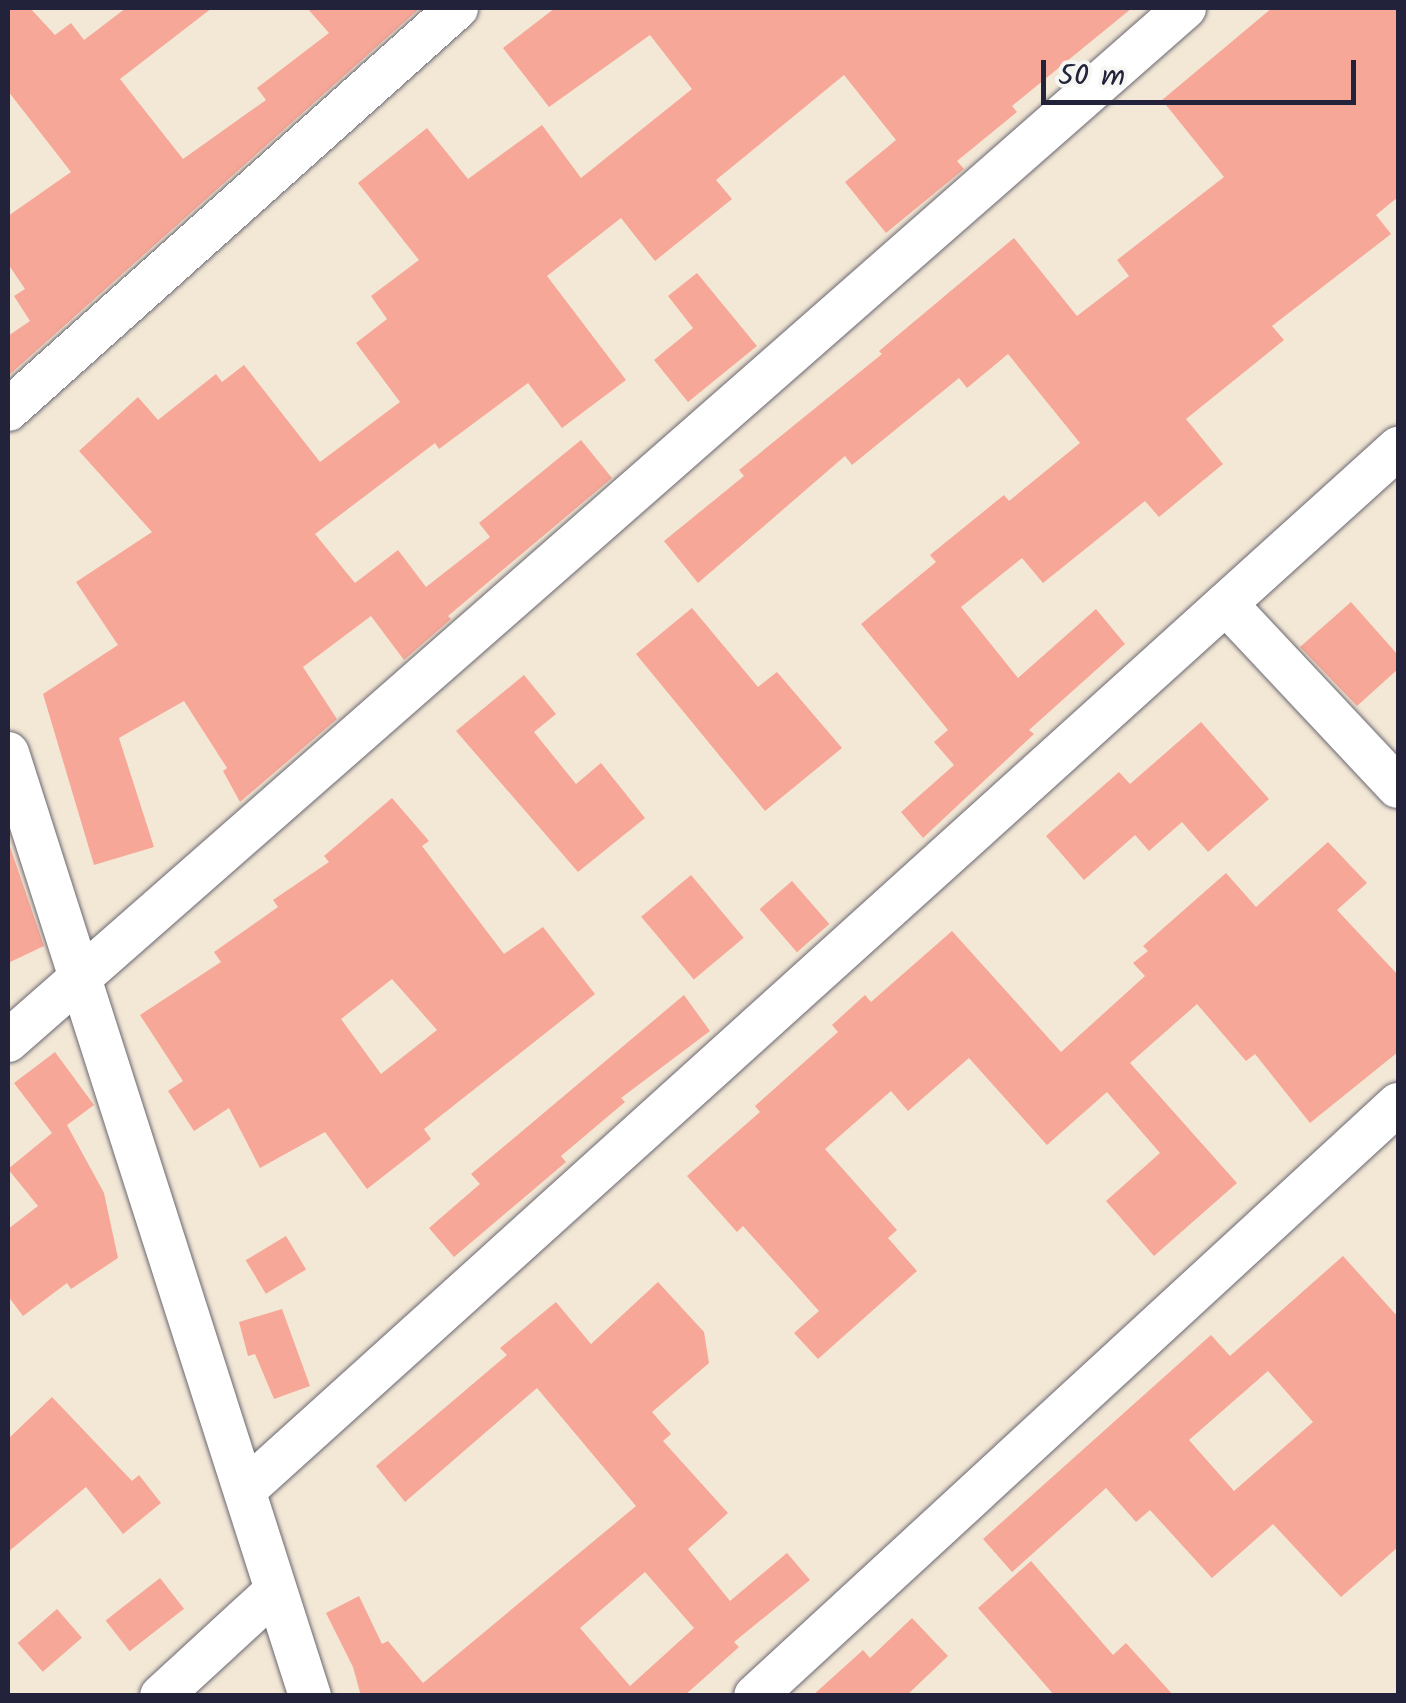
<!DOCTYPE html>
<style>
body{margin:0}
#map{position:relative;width:1406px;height:1703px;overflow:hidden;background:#f3e8d6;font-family:Kalam,sans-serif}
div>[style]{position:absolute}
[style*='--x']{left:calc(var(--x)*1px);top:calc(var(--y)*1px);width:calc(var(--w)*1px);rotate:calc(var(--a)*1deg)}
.building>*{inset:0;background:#f7a797;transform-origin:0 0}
.roads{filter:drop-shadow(0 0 2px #6b6771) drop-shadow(0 0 2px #6b6771)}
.minor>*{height:42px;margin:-21px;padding:0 21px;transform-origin:21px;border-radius:21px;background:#fff}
span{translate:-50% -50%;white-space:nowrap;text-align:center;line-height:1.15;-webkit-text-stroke:8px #f6f6f2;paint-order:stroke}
.frame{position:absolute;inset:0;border:10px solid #22223b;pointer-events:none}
.scale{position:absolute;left:1041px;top:60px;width:315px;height:45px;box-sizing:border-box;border:5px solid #22223b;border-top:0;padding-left:12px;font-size:30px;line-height:35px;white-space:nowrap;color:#22223b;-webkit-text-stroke:8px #f6f6f2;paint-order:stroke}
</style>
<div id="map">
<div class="building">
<i style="clip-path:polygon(8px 8px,30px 8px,55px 35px,71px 23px,84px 40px,126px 8px,212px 8px,120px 79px,183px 159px,266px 100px,257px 88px,329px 33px,307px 8px,420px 8px,8px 376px,8px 336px,30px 321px,14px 296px,25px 289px,8px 264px,8px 216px,71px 172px,8px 91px)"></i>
<i style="clip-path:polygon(555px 8px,1132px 8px,1012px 106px,1017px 112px,957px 161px,964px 169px,886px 233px,845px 182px,896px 140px,844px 75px,716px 180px,732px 199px,655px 261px,621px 218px,547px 276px,626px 380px,562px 428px,528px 383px,439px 449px,435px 443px,315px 534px,355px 583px,398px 550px,426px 587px,490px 537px,479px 523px,581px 440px,612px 478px,448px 616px,451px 619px,404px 660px,371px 616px,303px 667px,337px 719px,240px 802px,223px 771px,227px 768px,184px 701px,119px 738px,154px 847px,94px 865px,43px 694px,118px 645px,76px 582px,152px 532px,79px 451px,138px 397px,158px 420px,216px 374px,222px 382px,244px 365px,320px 462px,400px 402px,356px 343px,387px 319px,371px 296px,419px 260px,358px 183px,427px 128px,468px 179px,542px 125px,581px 178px,692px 89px,650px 35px,549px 107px,503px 48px)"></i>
<i style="clip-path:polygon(1272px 8px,1398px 8px,1398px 197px,1376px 215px,1391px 234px,1272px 326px,1284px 340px,1186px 419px,1223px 464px,1159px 517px,1145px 501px,1043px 583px,1022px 558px,961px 607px,1018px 678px,1096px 609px,1125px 644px,1029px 730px,1034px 734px,923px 838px,901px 812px,954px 765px,934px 742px,948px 730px,861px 624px,936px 562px,930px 555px,1004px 495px,1009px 501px,1080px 443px,1008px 354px,967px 388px,959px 378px,852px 465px,845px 456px,698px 583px,664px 541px,744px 476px,739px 470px,882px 354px,879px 351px,1014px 238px,1077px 316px,1129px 276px,1117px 260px,1224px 177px,1162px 100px)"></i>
<i style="clip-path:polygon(697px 273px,757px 346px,688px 402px,654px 360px,693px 328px,668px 296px)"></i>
<i style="clip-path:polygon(1351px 602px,1398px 655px,1398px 669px,1357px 706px,1300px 647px)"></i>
<i style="clip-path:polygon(692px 608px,758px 687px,777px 672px,842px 748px,765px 811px,636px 654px)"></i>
<i style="clip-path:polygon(524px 675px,556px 714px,534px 732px,576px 784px,601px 763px,645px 818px,578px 872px,456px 731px)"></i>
<i style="clip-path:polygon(1201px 722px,1269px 799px,1208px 852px,1182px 822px,1149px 851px,1135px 835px,1084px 880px,1046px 836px,1119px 772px,1130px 784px)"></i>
<i style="clip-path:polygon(evenodd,392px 798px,429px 841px,422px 846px,504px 954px,543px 927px,595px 994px,424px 1129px,431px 1139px,367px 1189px,325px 1132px,260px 1168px,229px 1108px,194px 1131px,168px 1091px,183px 1081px,140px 1015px,221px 962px,214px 952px,278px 907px,273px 900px,329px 862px,324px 856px,392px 798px,392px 979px,437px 1030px,381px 1074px,341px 1019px,392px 979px)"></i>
<i style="clip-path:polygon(8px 841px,44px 946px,8px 963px)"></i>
<i style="clip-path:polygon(1328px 842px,1367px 883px,1337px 910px,1398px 975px,1398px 1052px,1310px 1123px,1255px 1054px,1246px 1061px,1197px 1004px,1130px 1063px,1237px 1183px,1154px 1256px,1106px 1201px,1160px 1153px,1107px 1092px,1047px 1145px,969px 1058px,908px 1111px,891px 1091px,825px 1149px,897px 1230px,888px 1238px,917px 1271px,818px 1359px,794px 1333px,819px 1311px,743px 1226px,737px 1232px,687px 1176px,760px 1112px,755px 1106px,838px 1032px,832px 1025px,865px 995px,871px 1002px,952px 931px,1061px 1052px,1145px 976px,1133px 963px,1148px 951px,1143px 946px,1226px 873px,1256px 907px)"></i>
<i style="left:691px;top:875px;width:82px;height:65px;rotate:50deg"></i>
<i style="left:792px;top:881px;width:57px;height:43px;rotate:49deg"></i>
<i style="clip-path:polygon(684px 995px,710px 1031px,621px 1098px,625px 1102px,561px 1156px,566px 1162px,454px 1257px,429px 1228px,480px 1184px,471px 1174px)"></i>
<i style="clip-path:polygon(55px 1052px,94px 1105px,67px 1125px,104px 1193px,118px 1258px,71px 1289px,67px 1283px,23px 1316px,8px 1296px,8px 1229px,38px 1206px,8px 1169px,52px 1133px,14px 1083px)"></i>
<i style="left:286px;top:1236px;width:39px;height:47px;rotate:59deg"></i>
<i style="clip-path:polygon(evenodd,1343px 1256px,1398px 1317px,1398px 1547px,1341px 1597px,1273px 1524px,1212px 1578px,1150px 1510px,1136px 1522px,1106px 1488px,1012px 1572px,983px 1539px,1211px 1335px,1230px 1356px,1343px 1256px,1268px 1371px,1313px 1422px,1234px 1491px,1189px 1440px,1268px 1371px)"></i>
<i style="clip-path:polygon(evenodd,658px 1282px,704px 1332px,709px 1363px,652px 1412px,671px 1434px,663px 1441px,728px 1513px,688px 1549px,730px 1601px,787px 1553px,810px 1580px,734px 1642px,739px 1647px,684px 1696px,361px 1696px,353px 1667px,326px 1613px,359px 1596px,382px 1644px,388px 1641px,423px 1683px,636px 1506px,537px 1388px,405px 1502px,376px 1466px,507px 1355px,500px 1348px,556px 1302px,591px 1344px,658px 1282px,645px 1572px,694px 1628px,630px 1686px,580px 1628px,645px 1572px)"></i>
<i style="clip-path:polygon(282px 1309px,310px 1386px,274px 1399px,255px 1354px,248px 1356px,239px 1322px)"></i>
<i style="clip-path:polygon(52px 1397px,132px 1481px,139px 1475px,161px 1503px,123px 1534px,86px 1487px,8px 1552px,8px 1439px)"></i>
<i style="clip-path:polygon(1031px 1561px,1113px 1655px,1126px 1643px,1174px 1696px,1055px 1696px,978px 1608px)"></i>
<i style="left:160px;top:1578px;width:39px;height:69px;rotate:52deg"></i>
<i style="left:57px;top:1609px;width:38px;height:52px;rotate:49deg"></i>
<i style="clip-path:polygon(912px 1618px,948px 1656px,906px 1696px,812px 1696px,863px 1650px,870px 1658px)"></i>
</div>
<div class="roads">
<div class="minor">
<i style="--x:8;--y:410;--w:603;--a:-41.84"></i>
<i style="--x:1226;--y:604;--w:251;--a:46.8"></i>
<i style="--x:8;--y:753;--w:990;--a:72.24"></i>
<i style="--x:8;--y:1041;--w:1566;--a:-41.27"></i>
<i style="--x:246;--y:1489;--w:1553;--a:-42.1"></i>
<i style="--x:161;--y:1696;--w:155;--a:-42.6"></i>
<i style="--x:755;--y:1696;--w:874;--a:-42.64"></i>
</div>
</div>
<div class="frame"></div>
<div class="scale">50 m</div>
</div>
